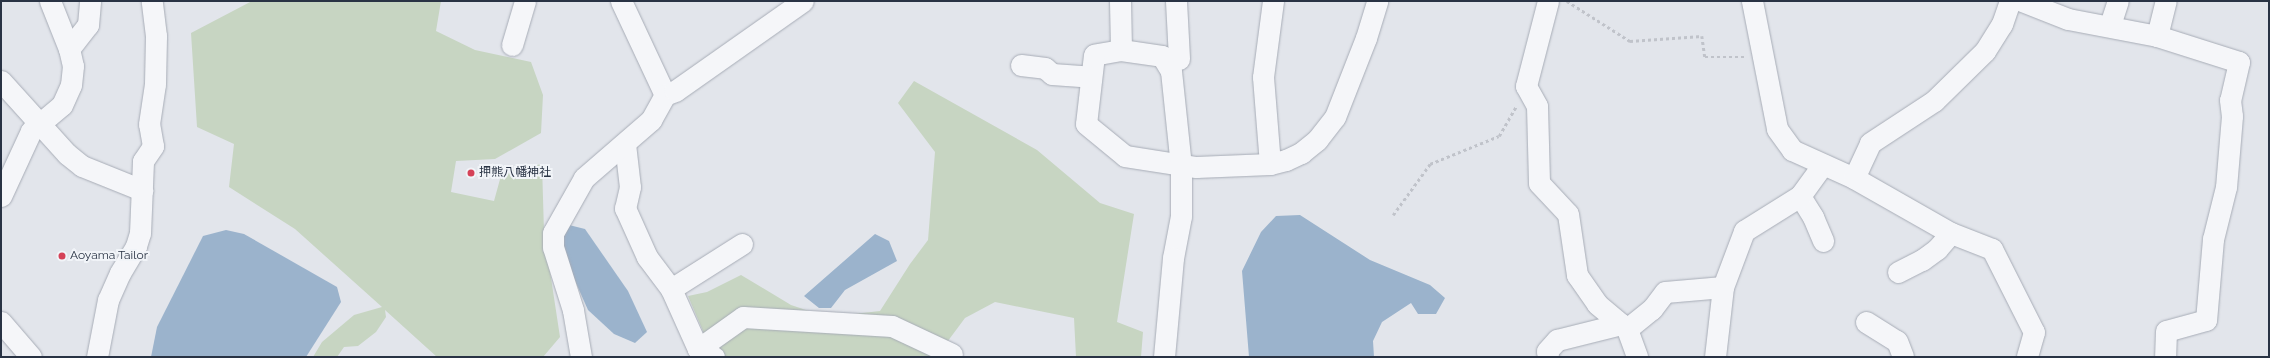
<!DOCTYPE html>
<meta charset="utf-8">
<style>
body{margin:0}
#map{position:relative;width:2270px;height:358px;overflow:hidden;background:#e2e5eb;font-family:Raleway,"Noto Sans JP",sans-serif}
div>[style]{position:absolute}
[style*='--x']{left:calc(var(--x)*1px);top:calc(var(--y)*1px);width:calc(var(--w)*1px);rotate:calc(var(--a)*1deg)}
.green>*{inset:0;background:#c7d5c2}
.water>*{inset:0;background:#9bb3cc}
.path>*{height:2.5px;margin-top:-1.25px;transform-origin:0;background:repeating-linear-gradient(90deg,#c0c3ca 0 3px,transparent 0 6px)}
.roads{filter:drop-shadow(0 0 1px #a7acb6) drop-shadow(0 0 1px #a7acb6)}
.minor>*{height:21px;margin:-10.5px;padding:0 10.5px;transform-origin:10.5px;border-radius:10.5px;background:#f5f6f9}
.dots>*{width:11px;height:11px;translate:-50% -50%;box-sizing:border-box;border:2px solid #f1f4f8;border-radius:50%}
span{translate:-50% -50%;white-space:nowrap;text-align:center;line-height:1.15;-webkit-text-stroke:4px #f1f4f8;paint-order:stroke}
.poi-label{font-size:12px;color:#293344}
.left{translate:0 -50%;text-align:left}
.frame{position:absolute;inset:0;border:2px solid #293344;pointer-events:none}
</style>
<div id="map">
<div class="green">
<i style="clip-path:polygon(252px 1px,441px 1px,436px 31px,475px 50px,531px 62px,543px 95px,541px 133px,495px 159px,456px 161px,451px 192px,494px 201px,502px 172px,542px 164px,544px 232px,560px 337px,543px 357px,437px 357px,385px 310px,386px 317px,376px 332px,358px 346px,344px 347px,337px 357px,313px 357px,322px 342px,354px 315px,382px 307px,295px 229px,229px 187px,234px 144px,197px 127px,191px 33px)"></i>
<i style="clip-path:polygon(914px 81px,1037px 150px,1100px 203px,1134px 214px,1117px 322px,1143px 332px,1141px 357px,1076px 357px,1074px 318px,995px 302px,965px 318px,936px 357px,714px 357px,688px 296px,707px 292px,741px 275px,791px 305px,827px 317px,880px 311px,910px 264px,928px 240px,935px 152px,898px 103px)"></i>
</div>
<div class="water">
<i style="clip-path:polygon(1300px 215px,1370px 260px,1430px 285px,1445px 298px,1436px 314px,1418px 314px,1411px 303px,1382px 322px,1373px 341px,1374px 357px,1249px 357px,1242px 271px,1261px 232px,1276px 216px)"></i>
<i style="clip-path:polygon(569px 225px,585px 229px,628px 291px,647px 332px,635px 343px,614px 334px,588px 310px,563px 254px,560px 234px)"></i>
<i style="clip-path:polygon(226px 230px,244px 234px,337px 287px,341px 302px,306px 357px,151px 357px,157px 327px,203px 236px)"></i>
<i style="clip-path:polygon(875px 234px,889px 241px,897px 261px,845px 290px,831px 308px,819px 308px,804px 296px)"></i>
</div>
<div class="path">
<i style="--x:1567;--y:1;--w:75;--a:32.4"></i>
<i style="--x:1630;--y:41;--w:72;--a:-4"></i>
<i style="--x:1702;--y:36;--w:21;--a:82"></i>
<i style="--x:1705;--y:57;--w:40;--a:0"></i>
<i style="--x:1393;--y:215;--w:63;--a:-54"></i>
<i style="--x:1430;--y:164;--w:74;--a:-22.1"></i>
<i style="--x:1499;--y:136;--w:34;--a:-60"></i>
</div>
<div class="roads">
<div class="minor">
<i style="--x:621;--y:1;--w:104;--a:64.9"></i>
<i style="--x:1120;--y:1;--w:49;--a:88.8"></i>
<i style="--x:1121;--y:50;--w:27;--a:170"></i>
<i style="--x:1094;--y:55;--w:69;--a:96.6"></i>
<i style="--x:1086;--y:124;--w:50;--a:39.4"></i>
<i style="--x:1125;--y:156;--w:72;--a:8.8"></i>
<i style="--x:1196;--y:167;--w:74;--a:-2.3"></i>
<i style="--x:1270;--y:164;--w:16;--a:-14"></i>
<i style="--x:1286;--y:160;--w:17;--a:-25"></i>
<i style="--x:1301;--y:153;--w:21;--a:-39"></i>
<i style="--x:1317;--y:140;--w:29;--a:-52"></i>
<i style="--x:1335;--y:117;--w:85;--a:-68.6"></i>
<i style="--x:1366;--y:38;--w:39;--a:-73"></i>
<i style="--x:1176;--y:1;--w:58;--a:87"></i>
<i style="--x:1548;--y:1;--w:88;--a:104.5"></i>
<i style="--x:1526;--y:86;--w:23;--a:61"></i>
<i style="--x:1537;--y:106;--w:77;--a:88.5"></i>
<i style="--x:1539;--y:183;--w:42;--a:46.9"></i>
<i style="--x:1568;--y:214;--w:62;--a:81.6"></i>
<i style="--x:1577;--y:275;--w:35;--a:55"></i>
<i style="--x:1597;--y:304;--w:39;--a:40"></i>
<i style="--x:1627;--y:329;--w:30;--a:70"></i>
<i style="--x:1752;--y:1;--w:130;--a:78.9"></i>
<i style="--x:1777;--y:129;--w:26;--a:54"></i>
<i style="--x:1792;--y:150;--w:68;--a:24.3"></i>
<i style="--x:1854;--y:178;--w:112;--a:29.6"></i>
<i style="--x:1951;--y:233;--w:44;--a:21.3"></i>
<i style="--x:1992;--y:249;--w:93;--a:63.2"></i>
<i style="--x:2034;--y:332;--w:26;--a:106"></i>
<i style="--x:2022;--y:1;--w:49;--a:21.4"></i>
<i style="--x:2068;--y:19;--w:91;--a:10.8"></i>
<i style="--x:2157;--y:36;--w:86;--a:17.6"></i>
<i style="--x:2239;--y:62;--w:39;--a:103"></i>
<i style="--x:2230;--y:100;--w:16;--a:83"></i>
<i style="--x:2232;--y:116;--w:71;--a:94.8"></i>
<i style="--x:2226;--y:187;--w:54;--a:104"></i>
<i style="--x:2213;--y:239;--w:81;--a:94.9"></i>
<i style="--x:2206;--y:320;--w:41;--a:164.6"></i>
<i style="--x:2166;--y:331;--w:26;--a:92"></i>
<i style="--x:2110;--y:25;--w:25;--a:-72"></i>
<i style="--x:2157;--y:36;--w:36;--a:-76"></i>
<i style="--x:512;--y:45;--w:46;--a:-73.5"></i>
<i style="--x:69;--y:49;--w:31;--a:-52"></i>
<i style="--x:88;--y:25;--w:24;--a:-85"></i>
<i style="--x:1121;--y:50;--w:41;--a:8.3"></i>
<i style="--x:1162;--y:56;--w:17;--a:59"></i>
<i style="--x:1171;--y:71;--w:96;--a:84"></i>
<i style="--x:1181;--y:166;--w:50;--a:90"></i>
<i style="--x:1181;--y:216;--w:43;--a:100.8"></i>
<i style="--x:1173;--y:258;--w:99;--a:95.2"></i>
<i style="--x:1021;--y:65;--w:24;--a:7"></i>
<i style="--x:1045;--y:68;--w:9;--a:41"></i>
<i style="--x:1052;--y:74;--w:39;--a:4"></i>
<i style="--x:1;--y:81;--w:98;--a:47.9"></i>
<i style="--x:67;--y:154;--w:19;--a:39"></i>
<i style="--x:82;--y:166;--w:65;--a:21.8"></i>
<i style="--x:625;--y:144;--w:43;--a:83.4"></i>
<i style="--x:630;--y:187;--w:22;--a:103"></i>
<i style="--x:625;--y:208;--w:54;--a:65.8"></i>
<i style="--x:647;--y:257;--w:40;--a:53"></i>
<i style="--x:671;--y:289;--w:66;--a:65.8"></i>
<i style="--x:698;--y:349;--w:18;--a:27"></i>
<i style="--x:1270;--y:164;--w:87;--a:-94.6"></i>
<i style="--x:1263;--y:77;--w:77;--a:-82.5"></i>
<i style="--x:1854;--y:178;--w:38;--a:-65"></i>
<i style="--x:1870;--y:143;--w:77;--a:-33.3"></i>
<i style="--x:1934;--y:101;--w:71;--a:-44.4"></i>
<i style="--x:1985;--y:51;--w:32;--a:-58"></i>
<i style="--x:2002;--y:24;--w:24;--a:-71"></i>
<i style="--x:1;--y:196;--w:72;--a:-65.2"></i>
<i style="--x:31;--y:131;--w:40;--a:-40"></i>
<i style="--x:62;--y:105;--w:22;--a:-66"></i>
<i style="--x:71;--y:85;--w:19;--a:-84"></i>
<i style="--x:73;--y:66;--w:17;--a:-103"></i>
<i style="--x:69;--y:49;--w:52;--a:-111.6"></i>
<i style="--x:1800;--y:196;--w:25;--a:58"></i>
<i style="--x:1813;--y:217;--w:26;--a:67"></i>
<i style="--x:1898;--y:272;--w:27;--a:-27"></i>
<i style="--x:1922;--y:260;--w:19;--a:-36"></i>
<i style="--x:1937;--y:249;--w:21;--a:-49"></i>
<i style="--x:671;--y:289;--w:84;--a:-32.4"></i>
<i style="--x:1;--y:322;--w:46;--a:49.4"></i>
<i style="--x:1866;--y:322;--w:36;--a:32"></i>
<i style="--x:1897;--y:341;--w:17;--a:69"></i>
<i style="--x:1627;--y:329;--w:32;--a:-39"></i>
<i style="--x:1652;--y:309;--w:21;--a:-53"></i>
<i style="--x:1665;--y:292;--w:58;--a:-4.9"></i>
<i style="--x:698;--y:349;--w:55;--a:-35.4"></i>
<i style="--x:743;--y:317;--w:149;--a:3.5"></i>
<i style="--x:892;--y:326;--w:66;--a:25"></i>
<i style="--x:97;--y:357;--w:58;--a:-79.1"></i>
<i style="--x:108;--y:300;--w:30;--a:-66"></i>
<i style="--x:120;--y:273;--w:31;--a:-59"></i>
<i style="--x:136;--y:246;--w:14;--a:-73"></i>
<i style="--x:140;--y:233;--w:72;--a:-87.6"></i>
<i style="--x:143;--y:161;--w:18;--a:-56"></i>
<i style="--x:153;--y:146;--w:22;--a:-100"></i>
<i style="--x:149;--y:124;--w:40;--a:-81.5"></i>
<i style="--x:155;--y:84;--w:48;--a:-88.8"></i>
<i style="--x:156;--y:36;--w:35;--a:-97"></i>
<i style="--x:581;--y:357;--w:48;--a:-99.7"></i>
<i style="--x:573;--y:310;--w:66;--a:-107.6"></i>
<i style="--x:553;--y:247;--w:14;--a:-90"></i>
<i style="--x:553;--y:233;--w:63;--a:-60.6"></i>
<i style="--x:584;--y:178;--w:89;--a:-40.9"></i>
<i style="--x:651;--y:120;--w:29;--a:-61"></i>
<i style="--x:665;--y:95;--w:11;--a:-22"></i>
<i style="--x:675;--y:91;--w:156;--a:-35.1"></i>
<i style="--x:1548;--y:357;--w:6;--a:-99"></i>
<i style="--x:1547;--y:351;--w:15;--a:-48"></i>
<i style="--x:1557;--y:340;--w:66;--a:-14"></i>
<i style="--x:1715;--y:357;--w:70;--a:-83.5"></i>
<i style="--x:1723;--y:287;--w:60;--a:-69.4"></i>
<i style="--x:1744;--y:231;--w:66;--a:-32"></i>
<i style="--x:1800;--y:196;--w:39;--a:-54"></i>
</div>
</div>
<div class="dots">
<i style="left:471px;top:173px;background:#d54258"></i>
<i style="left:62px;top:256px;background:#d54258"></i>
</div>
<div class="poi-label">
<span class="left" style="left:479px;top:173px">押熊八幡神社</span>
<span class="left" style="left:70px;top:256px">Aoyama Tailor</span>
</div>
<div class="frame"></div>
</div>
